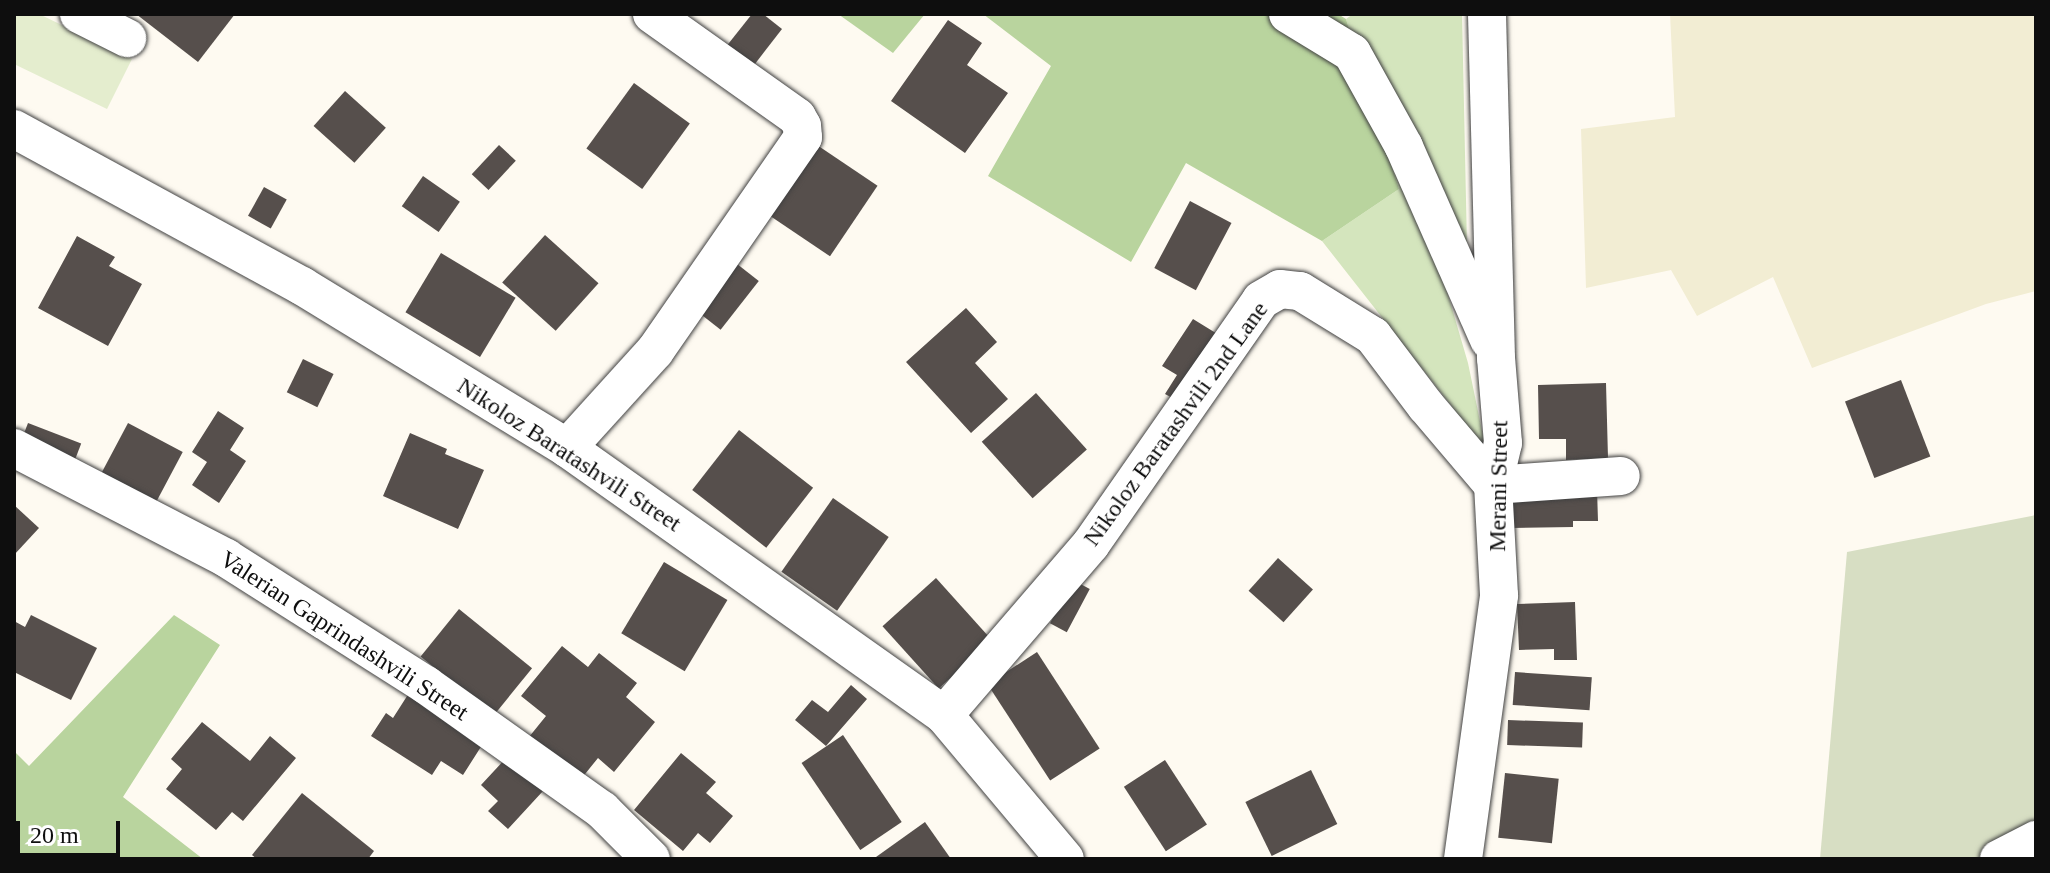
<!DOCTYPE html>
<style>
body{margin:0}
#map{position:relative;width:2050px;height:873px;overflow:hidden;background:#fefaf1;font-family:"Times New Roman",serif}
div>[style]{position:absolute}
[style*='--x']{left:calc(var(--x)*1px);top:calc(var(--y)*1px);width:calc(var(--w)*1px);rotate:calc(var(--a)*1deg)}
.farmland>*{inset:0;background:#f2edd3}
.green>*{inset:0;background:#d4e5bd}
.forest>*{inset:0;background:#b9d49e}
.cemetery>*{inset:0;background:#d7dec3}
.pitch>*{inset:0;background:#e4edce}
.building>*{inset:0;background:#564f4c;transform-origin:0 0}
.roads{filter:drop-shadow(0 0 2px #414141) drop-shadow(0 0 2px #414141)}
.minor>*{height:38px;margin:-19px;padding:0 19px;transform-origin:19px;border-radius:19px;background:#fff}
span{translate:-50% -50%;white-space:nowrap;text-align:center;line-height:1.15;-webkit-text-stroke:8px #fff;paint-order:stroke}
.street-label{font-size:24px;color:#0e0e0e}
.frame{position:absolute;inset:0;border:16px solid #0e0e0e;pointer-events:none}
.scale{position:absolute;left:16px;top:821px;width:104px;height:36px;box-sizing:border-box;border:4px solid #0e0e0e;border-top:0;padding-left:10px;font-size:24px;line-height:28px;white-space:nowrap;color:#0e0e0e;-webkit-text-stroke:6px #fff;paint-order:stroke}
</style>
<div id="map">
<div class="farmland">
<i style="clip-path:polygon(1670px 14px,2036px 14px,2036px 291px,1986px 304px,1812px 368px,1773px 277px,1697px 316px,1671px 270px,1586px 288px,1581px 129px,1675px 117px)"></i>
</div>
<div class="green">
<i style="clip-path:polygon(1353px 14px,1462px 14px,1467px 246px,1439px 264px,1468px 363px,1486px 450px,1322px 241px,1399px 189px,1346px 19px)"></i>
</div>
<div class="forest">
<i style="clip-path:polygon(838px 14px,925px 14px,893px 53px)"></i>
<i style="clip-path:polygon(983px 14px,1338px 14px,1346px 19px,1399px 189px,1322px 241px,1186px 163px,1131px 262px,988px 176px,1051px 66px)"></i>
<i style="clip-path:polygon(174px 615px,220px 645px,123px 797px,203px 859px,14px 859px,14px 751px,29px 766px)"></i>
</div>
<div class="cemetery">
<i style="clip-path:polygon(2036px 515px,2036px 859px,1820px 859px,1847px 552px)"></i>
</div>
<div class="pitch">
<i style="clip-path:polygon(14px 14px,39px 14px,132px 59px,107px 109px,14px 64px)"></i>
</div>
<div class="building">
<i style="clip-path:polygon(136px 14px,235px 14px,198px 62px)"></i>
<i style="clip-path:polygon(752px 14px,763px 14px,782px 29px,751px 69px,725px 48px)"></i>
<i style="clip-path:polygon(948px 20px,982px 43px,967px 65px,1008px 93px,965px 153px,891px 101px)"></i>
<i style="left:634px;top:83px;width:69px;height:81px;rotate:36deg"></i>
<i style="left:345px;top:91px;width:55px;height:47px;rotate:42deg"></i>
<i style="left:499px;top:145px;width:23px;height:40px;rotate:43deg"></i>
<i style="left:817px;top:145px;width:73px;height:85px;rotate:34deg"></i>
<i style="left:423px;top:176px;width:45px;height:37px;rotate:35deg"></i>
<i style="left:264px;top:187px;width:26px;height:33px;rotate:29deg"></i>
<i style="left:1190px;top:201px;width:47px;height:76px;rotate:28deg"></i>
<i style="left:545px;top:235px;width:72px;height:64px;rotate:42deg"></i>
<i style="clip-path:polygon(77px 236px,115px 257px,109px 266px,142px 284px,108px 346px,38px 308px)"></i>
<i style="left:441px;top:253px;width:87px;height:69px;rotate:31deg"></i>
<i style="left:732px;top:260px;width:34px;height:62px;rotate:38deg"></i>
<i style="clip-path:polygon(966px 308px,997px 342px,975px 363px,1008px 399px,971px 433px,906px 362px)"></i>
<i style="clip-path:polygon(1193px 319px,1219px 335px,1176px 400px,1165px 394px,1177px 375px,1162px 366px)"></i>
<i style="left:303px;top:359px;width:34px;height:37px;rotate:26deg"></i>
<i style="left:1901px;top:380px;width:82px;height:60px;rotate:69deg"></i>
<i style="clip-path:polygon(1606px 383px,1608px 458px,1566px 460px,1566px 439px,1539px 439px,1538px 385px)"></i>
<i style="left:1036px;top:393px;width:76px;height:73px;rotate:48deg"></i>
<i style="clip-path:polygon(218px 411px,244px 428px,230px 450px,246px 461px,219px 503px,192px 485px,207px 462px,192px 452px)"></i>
<i style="left:28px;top:423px;width:57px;height:22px;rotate:21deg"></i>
<i style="left:128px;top:423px;width:62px;height:56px;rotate:28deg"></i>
<i style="left:739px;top:430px;width:94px;height:76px;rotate:38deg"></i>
<i style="clip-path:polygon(410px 433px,447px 449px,445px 454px,484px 470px,458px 529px,383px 496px)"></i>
<i style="clip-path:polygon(1597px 489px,1598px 521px,1573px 521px,1573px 527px,1511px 528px,1511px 491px)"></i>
<i style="left:833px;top:498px;width:68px;height:90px;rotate:35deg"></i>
<i style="clip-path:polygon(14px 505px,39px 528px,14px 555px)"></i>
<i style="left:1278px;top:558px;width:47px;height:44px;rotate:42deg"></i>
<i style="left:664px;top:562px;width:74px;height:83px;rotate:31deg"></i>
<i style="left:936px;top:578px;width:84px;height:72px;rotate:48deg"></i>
<i style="left:1073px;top:580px;width:19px;height:49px;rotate:28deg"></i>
<i style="clip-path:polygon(1575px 602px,1577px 660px,1554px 660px,1554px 649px,1519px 650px,1517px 604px)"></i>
<i style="left:459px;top:609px;width:94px;height:61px;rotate:39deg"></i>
<i style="clip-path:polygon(31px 615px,97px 648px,71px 700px,14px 672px,14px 621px,25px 627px)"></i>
<i style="clip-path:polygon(562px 646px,588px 667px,599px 653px,637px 683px,626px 697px,655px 722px,614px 772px,598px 758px,581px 779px,529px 737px,546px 716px,521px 696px)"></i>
<i style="left:1037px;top:652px;width:115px;height:59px;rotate:57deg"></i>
<i style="left:1515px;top:672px;width:77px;height:33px;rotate:4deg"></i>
<i style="clip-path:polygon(851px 685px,867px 699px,826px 746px,795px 720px,812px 700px,828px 712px)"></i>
<i style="clip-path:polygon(409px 693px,484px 742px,463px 775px,441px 761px,432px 775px,371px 736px,386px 713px,393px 718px)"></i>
<i style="left:1508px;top:720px;width:75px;height:25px;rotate:2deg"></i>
<i style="clip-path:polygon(202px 722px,250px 761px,270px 736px,296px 758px,243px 821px,232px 812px,216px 830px,166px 789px,182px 769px,171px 759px)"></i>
<i style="left:843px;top:735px;width:105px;height:50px;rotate:56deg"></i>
<i style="clip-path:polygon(681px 753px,716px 782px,706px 793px,733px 816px,710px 843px,698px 833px,683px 851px,634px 810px)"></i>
<i style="clip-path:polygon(507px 757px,543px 791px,508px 829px,488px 811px,498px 801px,481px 785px)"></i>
<i style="left:1165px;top:760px;width:77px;height:49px;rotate:57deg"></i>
<i style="left:1311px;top:770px;width:60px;height:73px;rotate:64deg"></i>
<i style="left:1505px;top:773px;width:54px;height:65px;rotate:6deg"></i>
<i style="clip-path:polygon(302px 793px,374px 851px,368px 859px,257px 859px,252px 855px)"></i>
<i style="clip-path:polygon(925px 822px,951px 859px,877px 859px,876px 857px)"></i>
</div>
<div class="roads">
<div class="minor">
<i style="--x:79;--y:14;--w:54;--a:26.6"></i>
<i style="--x:1288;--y:14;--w:75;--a:31.4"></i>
<i style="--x:1352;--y:53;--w:107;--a:61"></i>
<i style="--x:1404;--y:147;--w:211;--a:66.2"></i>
<i style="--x:14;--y:129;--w:328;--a:28.6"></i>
<i style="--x:302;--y:286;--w:311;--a:31.4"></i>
<i style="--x:567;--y:448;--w:462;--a:35.3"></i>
<i style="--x:944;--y:715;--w:188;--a:50"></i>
<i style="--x:14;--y:448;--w:239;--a:27.4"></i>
<i style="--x:226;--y:558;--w:237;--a:32.4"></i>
<i style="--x:426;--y:685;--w:216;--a:35.4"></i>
<i style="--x:602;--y:810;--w:69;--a:45"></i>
<i style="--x:567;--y:448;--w:131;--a:-47.8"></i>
<i style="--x:655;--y:351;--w:260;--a:-55.3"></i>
<i style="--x:803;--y:137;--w:11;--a:-95"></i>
<i style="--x:802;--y:126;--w:10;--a:-119"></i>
<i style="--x:797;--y:117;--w:178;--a:-144.6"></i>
<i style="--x:944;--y:715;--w:225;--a:-49.3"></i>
<i style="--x:1091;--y:544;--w:297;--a:-55.1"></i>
<i style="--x:1261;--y:300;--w:22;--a:-30"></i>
<i style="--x:1280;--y:289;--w:20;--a:6"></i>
<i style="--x:1300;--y:291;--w:86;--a:31.7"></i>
<i style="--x:1373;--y:336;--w:88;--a:52.9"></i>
<i style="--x:1426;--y:406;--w:104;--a:49.7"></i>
<i style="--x:1493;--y:485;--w:128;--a:-4"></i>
<i style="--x:1463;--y:859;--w:266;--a:-82.2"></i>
<i style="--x:1499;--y:595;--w:110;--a:-93.1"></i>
<i style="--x:1493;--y:485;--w:43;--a:-76.6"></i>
<i style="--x:1503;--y:443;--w:85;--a:-94.7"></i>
<i style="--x:1496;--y:358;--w:344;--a:-91.5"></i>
<i style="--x:1999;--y:859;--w:42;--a:-27.2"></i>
</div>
</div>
<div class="street-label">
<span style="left:1176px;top:424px;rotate:-54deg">Nikoloz Baratashvili 2nd Lane</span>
<span style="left:569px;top:455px;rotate:33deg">Nikoloz Baratashvili Street</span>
<span style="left:1499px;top:486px;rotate:-89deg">Merani Street</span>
<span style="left:344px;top:636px;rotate:33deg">Valerian Gaprindashvili Street</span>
</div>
<div class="frame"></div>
<div class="scale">20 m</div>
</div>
